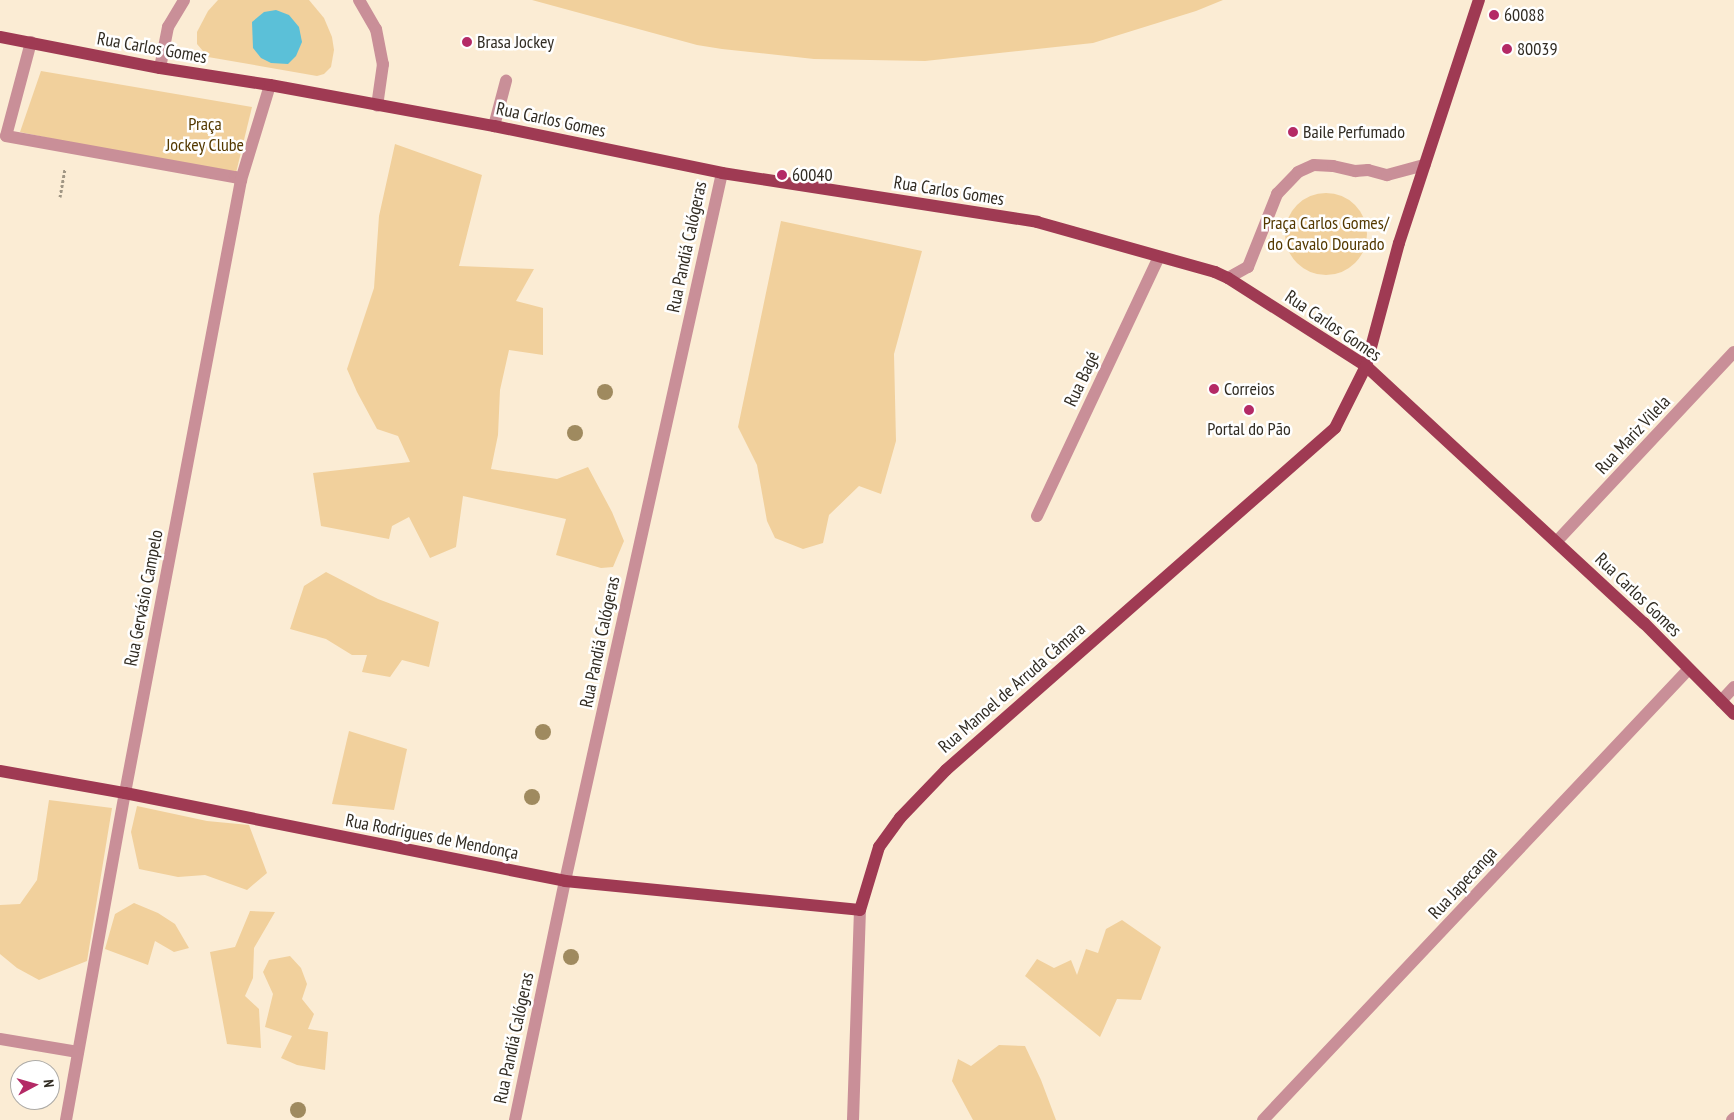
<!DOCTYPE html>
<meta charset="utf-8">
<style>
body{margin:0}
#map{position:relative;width:1734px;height:1120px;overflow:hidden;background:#fbecd4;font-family:"PT Sans Narrow",sans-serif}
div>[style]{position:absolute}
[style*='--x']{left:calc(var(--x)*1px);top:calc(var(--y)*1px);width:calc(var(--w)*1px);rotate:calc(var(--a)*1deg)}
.green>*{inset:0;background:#f1d09c}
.round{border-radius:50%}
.water>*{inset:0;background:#5bc0d8}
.path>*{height:3px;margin-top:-1.5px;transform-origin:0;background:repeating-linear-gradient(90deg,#a09684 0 2.5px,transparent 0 5px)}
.minor>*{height:12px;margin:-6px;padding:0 6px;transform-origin:6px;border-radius:6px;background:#c98f98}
.major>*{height:12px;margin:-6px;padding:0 6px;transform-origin:6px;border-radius:6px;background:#9f3a53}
.trees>*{width:16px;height:16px;margin:-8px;border-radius:50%;background:#9f8a5f}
.dots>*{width:14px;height:14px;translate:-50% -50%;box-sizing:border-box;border:2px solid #fff;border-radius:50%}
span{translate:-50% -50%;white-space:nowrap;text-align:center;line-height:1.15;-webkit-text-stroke:5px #fff;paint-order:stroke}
.poi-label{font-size:18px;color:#312c23}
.left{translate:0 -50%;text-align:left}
.street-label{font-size:18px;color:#312c23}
.park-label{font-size:18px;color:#543900}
.north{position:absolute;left:10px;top:1060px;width:50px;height:50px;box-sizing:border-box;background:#fff;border:1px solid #adaba7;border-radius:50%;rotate:84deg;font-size:14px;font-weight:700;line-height:20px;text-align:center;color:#312c23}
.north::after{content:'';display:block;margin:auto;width:18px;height:22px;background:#b42a66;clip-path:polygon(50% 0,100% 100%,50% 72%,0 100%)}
</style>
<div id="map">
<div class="green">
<i style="clip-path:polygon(218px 0,309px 0,324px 18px,332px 37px,334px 50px,331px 67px,324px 74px,317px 76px,208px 57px,197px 44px,197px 32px,208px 11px)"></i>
<i style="clip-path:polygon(532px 0,1223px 0,1196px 11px,1093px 43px,925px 61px,814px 59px,722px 49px,697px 45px)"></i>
<i style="clip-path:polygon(41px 71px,252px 107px,235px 177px,20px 132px)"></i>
<i style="clip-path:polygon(395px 144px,482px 175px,459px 266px,534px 269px,516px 301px,543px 308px,543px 355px,509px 350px,500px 390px,498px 435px,491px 469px,557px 479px,588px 467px,612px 512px,624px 541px,613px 567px,601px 568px,556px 555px,566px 519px,463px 496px,456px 547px,430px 558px,409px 517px,392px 526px,389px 539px,321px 526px,313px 473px,410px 462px,398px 436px,377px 429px,357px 392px,347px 369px,374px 288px,379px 216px)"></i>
<i class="round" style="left:1285px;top:193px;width:82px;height:82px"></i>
<i style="clip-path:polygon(781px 221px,922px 251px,894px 354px,896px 441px,881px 494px,859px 486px,829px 515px,823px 543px,803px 549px,775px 538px,767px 521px,757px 465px,738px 427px)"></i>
<i style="clip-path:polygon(326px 572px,378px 599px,439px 622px,429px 667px,402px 660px,390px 677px,362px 672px,367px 655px,352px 655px,326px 639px,290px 629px,304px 586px)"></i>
<i style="clip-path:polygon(349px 731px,407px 749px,394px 810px,332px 804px)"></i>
<i style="clip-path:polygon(49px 800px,112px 808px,87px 961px,39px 980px,17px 968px,0 954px,0 905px,20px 904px,37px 880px)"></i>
<i style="clip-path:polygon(137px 806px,207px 821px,249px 825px,267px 873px,247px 890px,205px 875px,178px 877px,139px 869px,131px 832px)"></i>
<i style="clip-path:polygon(134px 903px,158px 913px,175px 924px,189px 948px,174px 952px,155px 941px,148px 965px,105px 949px,115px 914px)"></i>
<i style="clip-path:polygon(250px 911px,275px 912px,254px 948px,253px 978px,245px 996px,259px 1009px,261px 1048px,227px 1044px,210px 952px,235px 947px)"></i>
<i style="clip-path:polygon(1122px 920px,1161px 947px,1141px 1000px,1117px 999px,1100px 1037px,1025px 976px,1037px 959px,1054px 968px,1071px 960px,1077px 975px,1086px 949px,1098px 953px,1106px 929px)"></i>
<i style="clip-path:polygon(290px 956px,301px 968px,307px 984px,302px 999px,314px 1014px,308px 1029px,328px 1032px,325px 1070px,297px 1065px,281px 1058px,292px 1036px,265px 1027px,273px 994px,263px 972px,269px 960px)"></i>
<i style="clip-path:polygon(999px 1045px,1025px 1046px,1041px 1080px,1056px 1120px,973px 1120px,952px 1081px,958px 1059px,971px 1066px)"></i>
</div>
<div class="water">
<i style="clip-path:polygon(276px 10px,289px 15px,299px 27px,302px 42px,296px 56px,288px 64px,271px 63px,261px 58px,253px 48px,252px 22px,264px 12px)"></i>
</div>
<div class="path">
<i style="--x:60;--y:197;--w:29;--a:-80"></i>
</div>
<div class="minor">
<i style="--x:359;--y:0;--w:34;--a:60"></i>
<i style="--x:376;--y:29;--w:36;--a:79"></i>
<i style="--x:383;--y:64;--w:42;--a:98.1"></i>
<i style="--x:31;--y:42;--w:97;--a:104.9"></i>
<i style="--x:6;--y:136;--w:233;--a:10.2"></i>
<i style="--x:235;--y:177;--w:7;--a:27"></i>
<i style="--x:160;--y:68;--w:42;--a:-79"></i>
<i style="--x:168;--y:27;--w:31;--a:-59"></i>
<i style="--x:494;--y:126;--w:47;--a:-75.1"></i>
<i style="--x:1228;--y:278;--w:23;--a:-29"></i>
<i style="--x:1248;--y:267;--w:79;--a:-68.3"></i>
<i style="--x:1277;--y:194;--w:30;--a:-46"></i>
<i style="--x:1298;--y:172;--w:17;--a:-24"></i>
<i style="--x:1314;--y:165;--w:19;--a:3"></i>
<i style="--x:1333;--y:166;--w:23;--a:13"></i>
<i style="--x:1355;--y:171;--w:13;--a:-4"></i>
<i style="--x:1368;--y:170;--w:20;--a:15"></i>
<i style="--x:1387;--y:175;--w:39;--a:-15"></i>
<i style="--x:1037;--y:516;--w:286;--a:-64.8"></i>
<i style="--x:1557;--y:541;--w:259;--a:-46.9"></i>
<i style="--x:1721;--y:701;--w:19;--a:-47"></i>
<i style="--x:0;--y:1039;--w:79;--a:9.5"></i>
<i style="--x:66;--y:1120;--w:332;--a:-79.8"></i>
<i style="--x:125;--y:793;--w:624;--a:-79.28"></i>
<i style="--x:241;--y:180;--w:99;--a:-73"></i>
<i style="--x:515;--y:1120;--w:244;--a:-78.2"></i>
<i style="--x:565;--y:881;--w:725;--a:-77.5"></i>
<i style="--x:853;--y:1120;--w:210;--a:-88.1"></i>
<i style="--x:1263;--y:1120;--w:619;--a:-46.64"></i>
<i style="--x:1732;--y:1120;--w:3;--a:-45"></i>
</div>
<div class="major">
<i style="--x:0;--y:37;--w:163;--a:11"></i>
<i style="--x:160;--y:68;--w:111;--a:8.8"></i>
<i style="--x:270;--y:85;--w:228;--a:10.4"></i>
<i style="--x:494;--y:126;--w:233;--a:11.6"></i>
<i style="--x:722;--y:173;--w:319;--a:8.8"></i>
<i style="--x:1037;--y:222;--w:185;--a:15.7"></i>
<i style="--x:1215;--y:272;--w:14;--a:25"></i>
<i style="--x:1228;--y:278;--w:164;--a:32.5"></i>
<i style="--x:1366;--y:366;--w:379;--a:42.8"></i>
<i style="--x:1644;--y:623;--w:128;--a:45.3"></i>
<i style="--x:0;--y:771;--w:127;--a:10"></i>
<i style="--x:125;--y:793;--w:449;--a:11.3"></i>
<i style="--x:565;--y:881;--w:296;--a:5.6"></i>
<i style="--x:860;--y:910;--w:66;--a:-73.2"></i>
<i style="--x:879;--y:847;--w:36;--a:-54"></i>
<i style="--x:900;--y:818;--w:66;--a:-46.2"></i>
<i style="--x:946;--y:770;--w:518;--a:-41.32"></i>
<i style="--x:1335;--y:428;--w:69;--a:-63.4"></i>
<i style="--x:1366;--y:366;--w:127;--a:-75"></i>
<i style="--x:1399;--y:243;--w:256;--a:-71.8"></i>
</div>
<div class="trees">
<i style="left:605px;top:392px"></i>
<i style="left:575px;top:433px"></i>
<i style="left:543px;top:732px"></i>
<i style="left:532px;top:797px"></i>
<i style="left:571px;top:957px"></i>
<i style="left:298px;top:1110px"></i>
</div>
<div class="dots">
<i style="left:1494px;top:15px;background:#b42a66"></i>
<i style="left:467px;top:42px;background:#b42a66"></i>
<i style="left:1507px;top:49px;background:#b42a66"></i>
<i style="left:1293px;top:132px;background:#b42a66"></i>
<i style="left:782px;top:175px;background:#b42a66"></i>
<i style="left:1214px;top:389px;background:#b42a66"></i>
<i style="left:1249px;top:410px;background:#b42a66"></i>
</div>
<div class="poi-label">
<span class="left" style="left:1504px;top:15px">60088</span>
<span class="left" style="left:477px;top:42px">Brasa Jockey</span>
<span class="left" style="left:1517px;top:49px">80039</span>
<span class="left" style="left:1303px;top:132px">Baile Perfumado</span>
<span class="left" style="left:792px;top:175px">60040</span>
<span class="left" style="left:1224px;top:389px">Correios</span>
<span style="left:1249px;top:429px">Portal do Pão</span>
</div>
<div class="street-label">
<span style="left:152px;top:48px;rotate:10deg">Rua Carlos Gomes</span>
<span style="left:551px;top:120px;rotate:12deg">Rua Carlos Gomes</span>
<span style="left:949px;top:191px;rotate:9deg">Rua Carlos Gomes</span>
<span style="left:687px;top:247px;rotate:-78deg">Rua Pandiá Calógeras</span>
<span style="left:1333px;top:326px;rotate:34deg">Rua Carlos Gomes</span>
<span style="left:1082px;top:379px;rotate:-65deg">Rua Bagé</span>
<span style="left:1633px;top:435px;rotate:-47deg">Rua Mariz Vilela</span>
<span style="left:1638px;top:595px;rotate:44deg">Rua Carlos Gomes</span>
<span style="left:144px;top:598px;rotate:-79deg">Rua Gervásio Campelo</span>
<span style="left:600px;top:642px;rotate:-78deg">Rua Pandiá Calógeras</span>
<span style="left:1012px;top:688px;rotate:-41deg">Rua Manoel de Arruda Câmara</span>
<span style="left:432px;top:837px;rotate:11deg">Rua Rodrigues de Mendonça</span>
<span style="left:1463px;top:883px;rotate:-47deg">Rua Japecanga</span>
<span style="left:514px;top:1038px;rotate:-78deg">Rua Pandiá Calógeras</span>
</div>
<div class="park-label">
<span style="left:205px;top:135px">Praça<br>Jockey Clube</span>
<span style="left:1326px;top:234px">Praça Carlos Gomes/<br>do Cavalo Dourado</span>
</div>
<div class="north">N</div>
</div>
